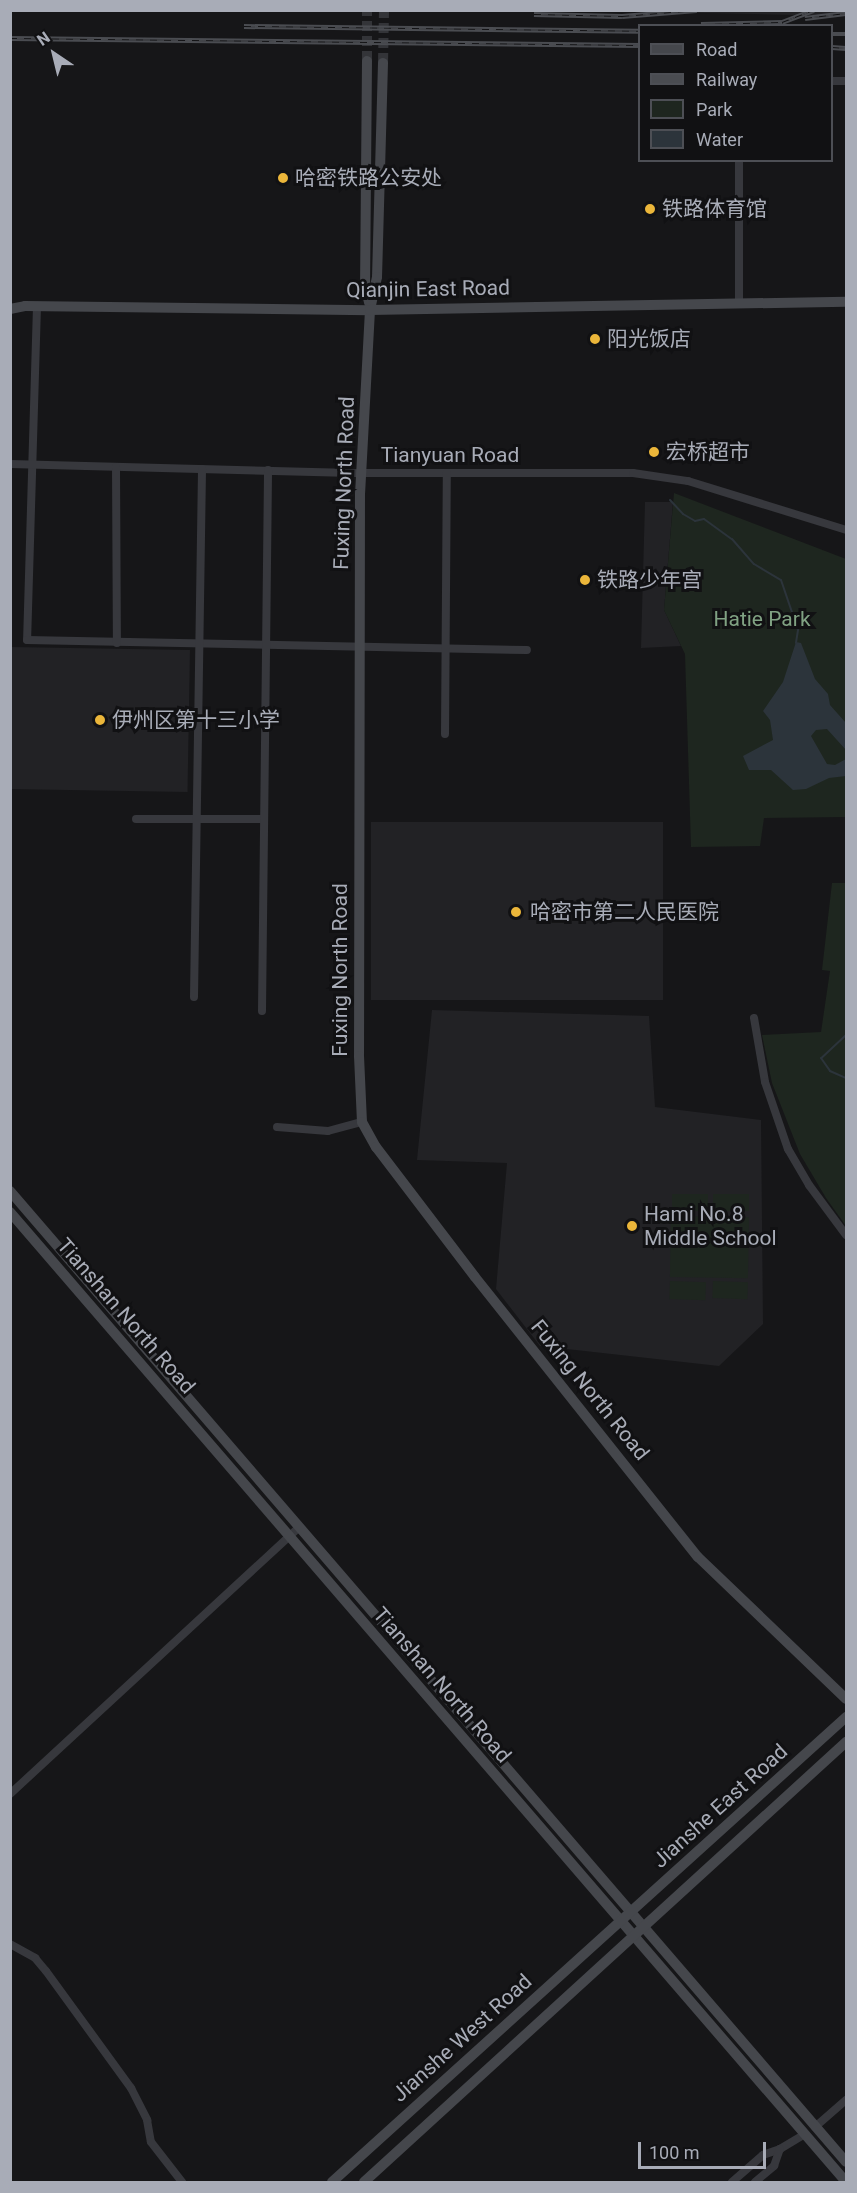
<!DOCTYPE html>
<meta charset="utf-8">
<style>
body{margin:0}
#map{position:relative;width:857px;height:2193px;overflow:hidden;background:#161618;font-family:Roboto,"Noto Sans SC",sans-serif}
div>[style]{position:absolute}
[style*='--x']{left:calc(var(--x)*1px);top:calc(var(--y)*1px);width:calc(var(--w)*1px);rotate:calc(var(--a)*1deg)}
.built>*{inset:0;background:#222225;transform-origin:0 0}
.green>*{inset:0;background:#1e261f;transform-origin:0 0}
.water>*{inset:0;background:#2c343b}
.stream>*{height:2px;margin:-1px;padding:0 1px;transform-origin:1px;border-radius:1px;background:#2c343b}
.secondary-tunnel>*{height:10px;margin-top:-5px;transform-origin:0;background:repeating-linear-gradient(90deg,#333438 0 10px,transparent 0 15px)}
.street>*{height:8px;margin:-4px;padding:0 4px;transform-origin:4px;border-radius:4px;background:#37383d}
.secondary>*{height:10px;margin:-5px;padding:0 5px;transform-origin:5px;border-radius:5px;background:#45474c}
.rail>*{height:4.5px;margin-top:-2.25px;transform-origin:0;background:repeating-linear-gradient(90deg,#111113 0 7px,#4a4c51 0 14px);box-sizing:border-box;border-block:2px solid #4a4c51}
.dots>*{width:16px;height:16px;translate:-50% -50%;box-sizing:border-box;border:3px solid #111113;border-radius:50%}
span{translate:-50% -50%;white-space:nowrap;text-align:center;line-height:1.15;-webkit-text-stroke:6px #111113;paint-order:stroke}
.poi-label{font-size:21px;color:#a8acb7}
.left{translate:0 -50%;text-align:left}
.street-label{font-size:21px;color:#a8acb7}
.park-label{font-size:21px;color:#80a283}
.frame{position:absolute;inset:0;border:12px solid #a8acb7;pointer-events:none}
.legend{position:absolute;left:638px;top:24px;width:195px;height:138px;box-sizing:border-box;background:#111113;border:2px solid #4d4f55;margin:0;padding:8px 10px;list-style:none;font-size:18px;color:#a8acb7}
.legend li{display:flex;align-items:center;gap:12px;height:30px}
.legend b{width:30px;border:2px solid #4d4f55}
.north{position:absolute;left:24px;top:24px;width:60px;height:60px;-webkit-text-stroke:4px #111113;paint-order:stroke;rotate:325deg;font-size:16px;font-weight:700;line-height:24px;text-align:center;color:#a8acb7}
.north::after{content:'';display:block;margin:auto;width:21px;height:27px;background:#a8acb7;clip-path:polygon(50% 0,100% 100%,50% 72%,0 100%)}
.scale{position:absolute;left:638px;top:2142px;width:128px;height:27px;box-sizing:border-box;border:3px solid #a8acb7;border-top:0;padding-left:8px;font-size:18px;line-height:21px;white-space:nowrap;color:#a8acb7;-webkit-text-stroke:4px #111113;paint-order:stroke}
</style>
<div id="map">
<div class="built">
<i style="clip-path:polygon(846px 10px,846px 16px,608px 11px,608px 10px)"></i>
<i style="clip-path:polygon(645px 502px,673px 502px,664px 610px,681px 646px,641px 648px)"></i>
<i style="left:11px;top:647px;width:179px;height:142px;rotate:1deg"></i>
<i style="left:371px;top:822px;width:292px;height:178px"></i>
<i style="clip-path:polygon(432px 1010px,649px 1016px,655px 1107px,761px 1120px,763px 1324px,719px 1366px,540px 1346px,496px 1289px,507px 1163px,417px 1160px)"></i>
</div>
<div class="green">
<i style="clip-path:polygon(674px 493px,846px 559px,846px 817px,764px 818px,760px 846px,691px 847px,685px 654px,664px 610px)"></i>
<i style="clip-path:polygon(832px 883px,846px 883px,846px 1226px,826px 1198px,800px 1154px,772px 1083px,762px 1035px,821px 1032px,830px 971px,822px 970px)"></i>
<i style="left:672px;top:1194px;width:36px;height:17px"></i>
<i style="left:713px;top:1194px;width:36px;height:17px"></i>
<i style="left:671px;top:1216px;width:78px;height:61px;rotate:1deg"></i>
<i style="left:670px;top:1281px;width:36px;height:18px;rotate:2deg"></i>
<i style="left:713px;top:1281px;width:35px;height:17px;rotate:2deg"></i>
</div>
<div class="water">
<i style="clip-path:polygon(796px 642px,801px 643px,815px 679px,828px 694px,830px 705px,846px 723px,846px 750px,827px 729px,816px 730px,811px 736px,827px 764px,835px 765px,846px 759px,846px 776px,829px 778px,806px 789px,793px 790px,771px 770px,749px 770px,743px 756px,773px 740px,770px 720px,763px 711px,783px 682px)"></i>
</div>
<div class="stream">
<i style="--x:670;--y:500;--w:19;--a:47"></i>
<i style="--x:683;--y:514;--w:14;--a:30"></i>
<i style="--x:695;--y:521;--w:9;--a:-13"></i>
<i style="--x:704;--y:519;--w:34;--a:36"></i>
<i style="--x:732;--y:539;--w:33;--a:49"></i>
<i style="--x:754;--y:564;--w:31;--a:31"></i>
<i style="--x:781;--y:580;--w:53;--a:71.2"></i>
<i style="--x:798;--y:630;--w:13;--a:99"></i>
<i style="--x:846;--y:1035;--w:34;--a:137"></i>
<i style="--x:821;--y:1058;--w:16;--a:55"></i>
<i style="--x:830;--y:1071;--w:17;--a:24"></i>
</div>
<div class="secondary-tunnel">
<i style="--x:367;--y:61;--w:51;--a:-90"></i>
<i style="--x:383;--y:63;--w:53;--a:-88.9"></i>
</div>
<div class="street">
<i style="--x:832;--y:81;--w:14;--a:0"></i>
<i style="--x:739;--y:304;--w:144;--a:-90"></i>
<i style="--x:37;--y:306;--w:334;--a:91.7"></i>
<i style="--x:27;--y:640;--w:500;--a:1.15"></i>
<i style="--x:10;--y:464;--w:352;--a:1.5"></i>
<i style="--x:362;--y:473;--w:271;--a:0"></i>
<i style="--x:633;--y:473;--w:56;--a:8.3"></i>
<i style="--x:688;--y:481;--w:165;--a:17.2"></i>
<i style="--x:116;--y:467;--w:176;--a:89.7"></i>
<i style="--x:445;--y:734;--w:261;--a:-89.6"></i>
<i style="--x:136;--y:819;--w:128;--a:0"></i>
<i style="--x:194;--y:997;--w:528;--a:-89.13"></i>
<i style="--x:262;--y:1011;--w:541;--a:-89.36"></i>
<i style="--x:754;--y:1018;--w:65;--a:80.2"></i>
<i style="--x:765;--y:1082;--w:71;--a:71.1"></i>
<i style="--x:788;--y:1149;--w:42;--a:59.7"></i>
<i style="--x:809;--y:1185;--w:62;--a:53.5"></i>
<i style="--x:277;--y:1127;--w:51;--a:4.5"></i>
<i style="--x:328;--y:1131;--w:35;--a:-15"></i>
<i style="--x:10;--y:1794;--w:393;--a:-42.7"></i>
<i style="--x:10;--y:1944;--w:29;--a:29"></i>
<i style="--x:35;--y:1958;--w:17;--a:50"></i>
<i style="--x:46;--y:1971;--w:145;--a:54"></i>
<i style="--x:131;--y:2088;--w:36;--a:63"></i>
<i style="--x:147;--y:2120;--w:22;--a:80"></i>
<i style="--x:151;--y:2142;--w:51;--a:52.2"></i>
<i style="--x:815;--y:2127;--w:41;--a:-41.1"></i>
<i style="--x:732;--y:2182;--w:41;--a:-41.1"></i>
<i style="--x:763;--y:2155;--w:18;--a:-19"></i>
<i style="--x:780;--y:2149;--w:27;--a:-31"></i>
<i style="--x:755;--y:2182;--w:25;--a:-40"></i>
<i style="--x:774;--y:2166;--w:18;--a:-71"></i>
</div>
<div class="secondary">
<i style="--x:367;--y:61;--w:224;--a:90.5"></i>
<i style="--x:365;--y:285;--w:18;--a:77"></i>
<i style="--x:383;--y:63;--w:214;--a:91.6"></i>
<i style="--x:377;--y:277;--w:34;--a:102"></i>
<i style="--x:370;--y:310;--w:183;--a:93.1"></i>
<i style="--x:360;--y:493;--w:563;--a:90.1"></i>
<i style="--x:359;--y:1056;--w:66;--a:87.4"></i>
<i style="--x:362;--y:1122;--w:29;--a:61"></i>
<i style="--x:376;--y:1147;--w:163;--a:52.7"></i>
<i style="--x:475;--y:1277;--w:358;--a:51.5"></i>
<i style="--x:698;--y:1557;--w:205;--a:43.8"></i>
<i style="--x:10;--y:309;--w:15;--a:-11"></i>
<i style="--x:25;--y:306;--w:345;--a:0.7"></i>
<i style="--x:370;--y:310;--w:476;--a:-1"></i>
<i style="--x:10;--y:1191;--w:1281;--a:49.27"></i>
<i style="--x:10;--y:1212;--w:1281;--a:49.24"></i>
<i style="--x:332;--y:2182;--w:693;--a:-42.13"></i>
<i style="--x:364;--y:2182;--w:653;--a:-42.39"></i>
</div>
<div class="rail">
<i style="--x:534;--y:14;--w:88;--a:1.3"></i>
<i style="--x:622;--y:16;--w:75;--a:-4.6"></i>
<i style="--x:805;--y:18;--w:41;--a:-7"></i>
<i style="--x:701;--y:24;--w:81;--a:-1.4"></i>
<i style="--x:782;--y:22;--w:34;--a:-21"></i>
<i style="--x:244;--y:26;--w:396;--a:0.7"></i>
<i style="--x:832;--y:34;--w:14;--a:0"></i>
<i style="--x:10;--y:38;--w:630;--a:0.64"></i>
<i style="--x:832;--y:47;--w:14;--a:4"></i>
</div>
<div class="dots">
<i style="left:283px;top:178px;background:#ebb63a"></i>
<i style="left:650px;top:209px;background:#ebb63a"></i>
<i style="left:595px;top:339px;background:#ebb63a"></i>
<i style="left:654px;top:452px;background:#ebb63a"></i>
<i style="left:585px;top:580px;background:#ebb63a"></i>
<i style="left:100px;top:720px;background:#ebb63a"></i>
<i style="left:516px;top:912px;background:#ebb63a"></i>
<i style="left:632px;top:1226px;background:#ebb63a"></i>
</div>
<div class="poi-label">
<span class="left" style="left:295px;top:178px">哈密铁路公安处</span>
<span class="left" style="left:662px;top:209px">铁路体育馆</span>
<span class="left" style="left:607px;top:339px">阳光饭店</span>
<span class="left" style="left:666px;top:452px">宏桥超市</span>
<span class="left" style="left:597px;top:580px">铁路少年宫</span>
<span class="left" style="left:112px;top:720px">伊州区第十三小学</span>
<span class="left" style="left:530px;top:912px">哈密市第二人民医院</span>
<span class="left" style="left:644px;top:1226px">Hami No.8<br>Middle School</span>
</div>
<div class="street-label">
<span style="left:428px;top:289px;rotate:-1deg">Qianjin East Road</span>
<span style="left:450px;top:455px">Tianyuan Road</span>
<span style="left:344px;top:483px;rotate:-88deg">Fuxing North Road</span>
<span style="left:340px;top:970px;rotate:-90deg">Fuxing North Road</span>
<span style="left:126px;top:1316px;rotate:49deg">Tianshan North Road</span>
<span style="left:590px;top:1390px;rotate:51deg">Fuxing North Road</span>
<span style="left:442px;top:1685px;rotate:49deg">Tianshan North Road</span>
<span style="left:720px;top:1806px;rotate:-42deg">Jianshe East Road</span>
<span style="left:462px;top:2038px;rotate:-42deg">Jianshe West Road</span>
</div>
<div class="park-label">
<span style="left:762px;top:619px">Hatie Park</span>
</div>
<div class="frame"></div>
<ul class="legend">
<li><b style="height:8px;background:#45474c"></b>Road</li>
<li><b style="height:8px;background:#4a4c51"></b>Railway</li>
<li><b style="height:16px;background:#1e261f"></b>Park</li>
<li><b style="height:16px;background:#2c343b"></b>Water</li>
</ul>
<div class="north">N</div>
<div class="scale">100 m</div>
</div>
